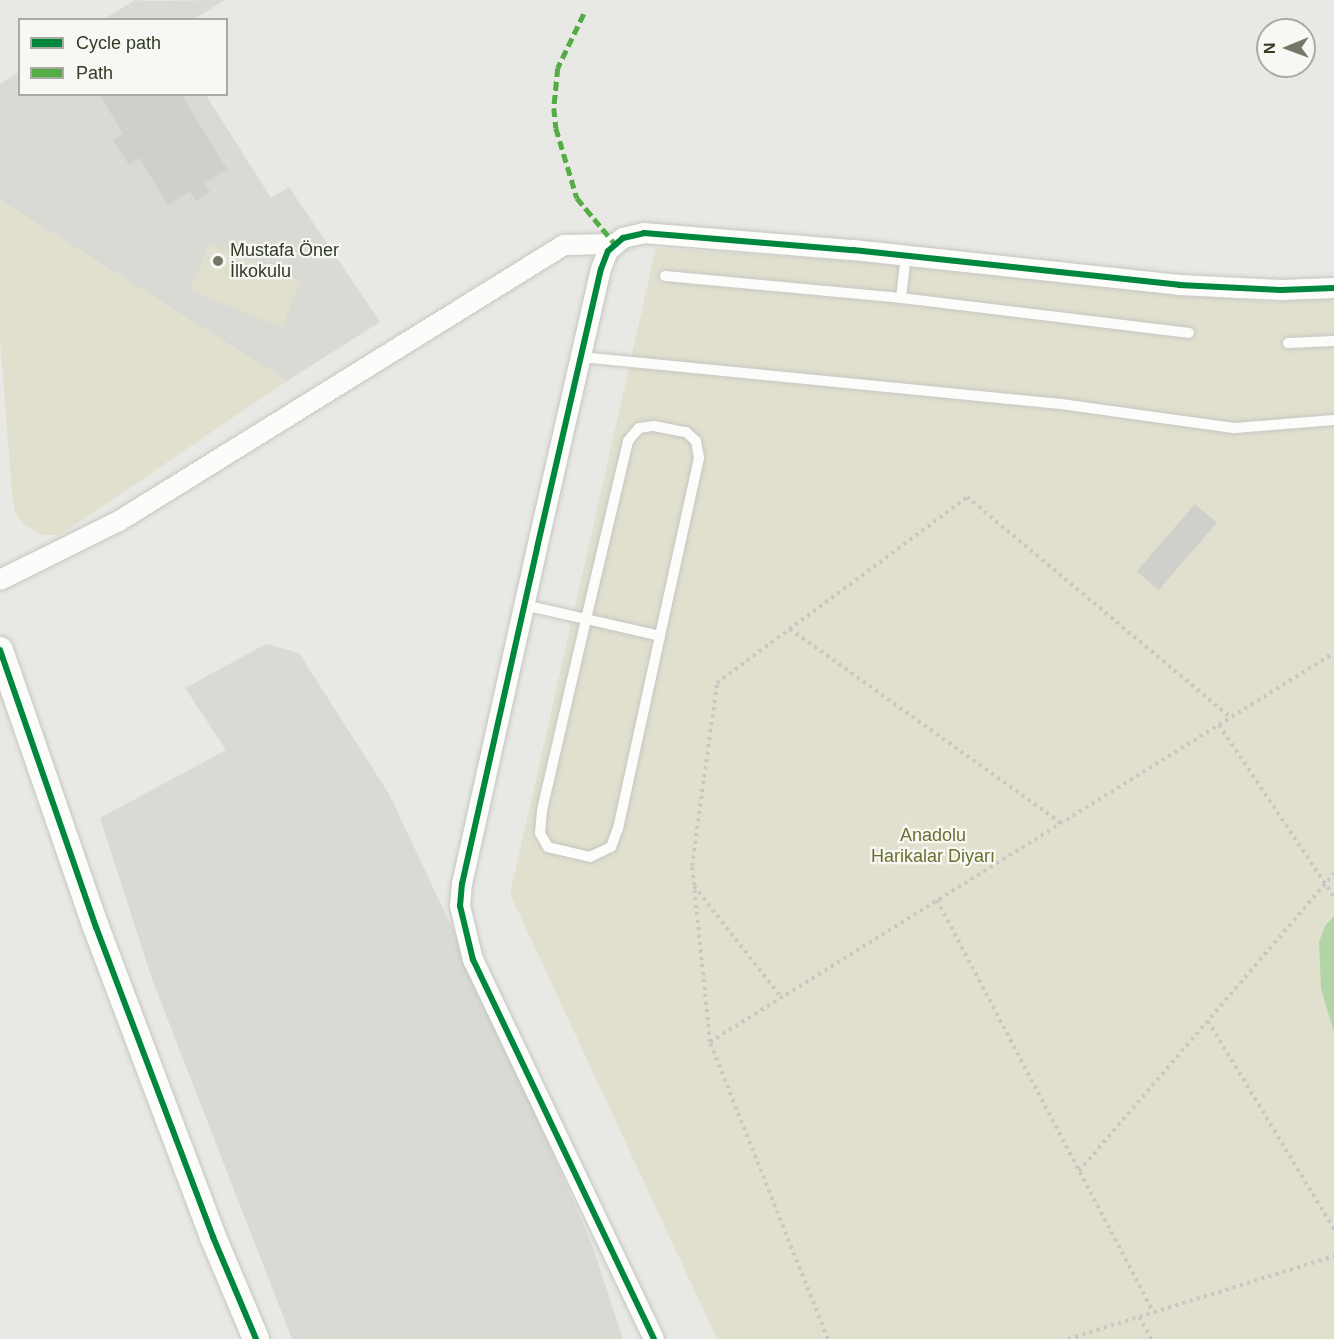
<!DOCTYPE html>
<meta charset="utf-8">
<style>
body{margin:0}
#map{position:relative;width:1334px;height:1339px;overflow:hidden;background:#e8e9e4;font-family:Arial,sans-serif}
div>[style]{position:absolute}
[style*='--x']{left:calc(var(--x)*1px);top:calc(var(--y)*1px);width:calc(var(--w)*1px);rotate:calc(var(--a)*1deg)}
.built>*{inset:0;background:#d9dad3}
.green>*{inset:0;background:#e1e0cf;transform-origin:0 0}
.water>*{inset:0;background:#b2d5a8}
.building>*{inset:0;background:#cfd0cc;transform-origin:0 0}
.path>*{height:4px;margin-top:-2px;transform-origin:0;background:repeating-linear-gradient(90deg,#c6c9c1 0 3px,transparent 0 7.5px)}
.roads{filter:drop-shadow(0 0 2px #c5c6c1) drop-shadow(0 0 2px #c5c6c1)}
.service>*{height:10px;margin:-5px;padding:0 5px;transform-origin:5px;border-radius:5px;background:#fcfcfb}
.minor>*{height:20px;margin:-10px;padding:0 10px;transform-origin:10px;border-radius:10px;background:#fcfcfb}
.tertiary>*{height:26px;margin:-13px;padding:0 13px;transform-origin:13px;border-radius:13px;background:#fcfcfb}
.quiet>*{height:4.5px;margin-top:-2.25px;transform-origin:0;background:repeating-linear-gradient(90deg,#54ac44 0 9px,transparent 0 13.5px)}
.cycleway>*{height:6px;margin:-3px;padding:0 3px;transform-origin:3px;border-radius:3px;background:#00873e}
.dots>*{width:16px;height:16px;translate:-50% -50%;box-sizing:border-box;border:3px solid #f7f8f3;border-radius:50%}
span{translate:-50% -50%;white-space:nowrap;text-align:center;line-height:1.15;-webkit-text-stroke:4.5px #f7f8f3;paint-order:stroke}
.poi-label{font-size:18px;color:#323b24}
.left{translate:0 -50%;text-align:left}
.park-label{font-size:18px;color:#6d6f31}
.legend{position:absolute;left:18px;top:18px;width:210px;height:78px;box-sizing:border-box;background:#f7f8f3;border:2px solid #a8aca0;margin:0;padding:8px 10px;list-style:none;font-size:18px;color:#323b24}
.legend li{display:flex;align-items:center;gap:12px;height:30px}
.legend b{width:30px;border:2px solid #a8aca0}
.north{position:absolute;left:1256px;top:18px;width:60px;height:60px;box-sizing:border-box;background:#f7f8f3;border:2px solid #a8aca0;border-radius:50%;rotate:269deg;font-size:16px;font-weight:700;line-height:24px;text-align:center;color:#323b24}
.north::after{content:'';display:block;margin:auto;width:21px;height:27px;background:#727867;clip-path:polygon(50% 0,100% 100%,50% 72%,0 100%)}
</style>
<div id="map">
<div class="built">
<i style="clip-path:polygon(135px 0,148px 1px,225px 0,194px 19px,104px 19px)"></i>
<i style="clip-path:polygon(19px 72px,20px 94px,206px 95px,271px 198px,289px 187px,380px 322px,287px 381px,0 200px,0 84px)"></i>
<i style="clip-path:polygon(266px 644px,299px 653px,389px 794px,479px 985px,591px 1242px,623px 1339px,292px 1339px,152px 979px,100px 818px,226px 750px,185px 688px)"></i>
</div>
<div class="green">
<i style="clip-path:polygon(0 200px,287px 381px,60px 535px,43px 535px,26px 526px,15px 513px,12px 494px,0 339px)"></i>
<i style="left:209px;top:244px;width:99px;height:50px;rotate:22deg"></i>
<i style="clip-path:polygon(656px 248px,856px 261px,1267px 302px,1334px 299px,1334px 1339px,717px 1339px,510px 894px)"></i>
</div>
<div class="water">
<i style="clip-path:polygon(1334px 916px,1334px 1032px,1321px 989px,1319px 942px,1325px 926px)"></i>
</div>
<div class="building">
<i style="clip-path:polygon(99px 94px,181px 94px,227px 169px,205px 183px,210px 192px,196px 201px,190px 191px,168px 205px,139px 158px,129px 165px,113px 140px,123px 134px)"></i>
<i style="left:1195px;top:504px;width:29px;height:89px;rotate:41deg"></i>
</div>
<div class="path">
<i style="--x:790;--y:629;--w:333;--a:35.6"></i>
<i style="--x:1219;--y:725;--w:207;--a:56.2"></i>
<i style="--x:694;--y:886;--w:141;--a:51.9"></i>
<i style="--x:937;--y:900;--w:465;--a:62.3"></i>
<i style="--x:1208;--y:1021;--w:243;--a:58.8"></i>
<i style="--x:710;--y:1042;--w:735;--a:-31.94"></i>
<i style="--x:1079;--y:1171;--w:392;--a:-49.4"></i>
<i style="--x:1139;--y:1317;--w:25;--a:61"></i>
<i style="--x:828;--y:1339;--w:320;--a:-111.7"></i>
<i style="--x:710;--y:1042;--w:177;--a:-95.8"></i>
<i style="--x:692;--y:866;--w:185;--a:-82.2"></i>
<i style="--x:717;--y:683;--w:312;--a:-36.6"></i>
<i style="--x:967;--y:497;--w:344;--a:39.9"></i>
<i style="--x:1068;--y:1339;--w:279;--a:-17.3"></i>
</div>
<div class="roads">
<div class="service">
<i style="--x:665;--y:276;--w:237;--a:5.3"></i>
<i style="--x:901;--y:298;--w:290;--a:6.9"></i>
<i style="--x:901;--y:298;--w:43;--a:-83.4"></i>
<i style="--x:1288;--y:343;--w:46;--a:-2.5"></i>
<i style="--x:581;--y:357;--w:482;--a:5.6"></i>
<i style="--x:1061;--y:404;--w:176;--a:7.9"></i>
<i style="--x:1235;--y:428;--w:99;--a:-4.6"></i>
<i style="--x:524;--y:605;--w:64;--a:12.7"></i>
<i style="--x:586;--y:619;--w:76;--a:12.9"></i>
<i style="--x:660;--y:636;--w:197;--a:102.3"></i>
<i style="--x:618;--y:828;--w:20;--a:110"></i>
<i style="--x:611;--y:847;--w:23;--a:155"></i>
<i style="--x:590;--y:857;--w:43;--a:-166.6"></i>
<i style="--x:548;--y:847;--w:16;--a:-120"></i>
<i style="--x:540;--y:833;--w:23;--a:-85"></i>
<i style="--x:542;--y:810;--w:196;--a:-77"></i>
<i style="--x:586;--y:619;--w:183;--a:-76.7"></i>
<i style="--x:628;--y:441;--w:17;--a:-50"></i>
<i style="--x:639;--y:428;--w:15;--a:-8"></i>
<i style="--x:654;--y:426;--w:33;--a:11"></i>
<i style="--x:686;--y:432;--w:13;--a:42"></i>
<i style="--x:696;--y:441;--w:17;--a:80"></i>
<i style="--x:699;--y:458;--w:182;--a:102.4"></i>
</div>
<div class="minor">
<i style="--x:0;--y:580;--w:133;--a:-26.4"></i>
<i style="--x:119;--y:521;--w:524;--a:-31.81"></i>
<i style="--x:564;--y:245;--w:51;--a:-1.1"></i>
<i style="--x:654;--y:1339;--w:420;--a:-115.5"></i>
<i style="--x:473;--y:960;--w:56;--a:-103.5"></i>
<i style="--x:460;--y:906;--w:22;--a:-85"></i>
<i style="--x:462;--y:884;--w:344;--a:-77.4"></i>
<i style="--x:537;--y:548;--w:286;--a:-77.1"></i>
<i style="--x:601;--y:269;--w:19;--a:-69"></i>
<i style="--x:608;--y:251;--w:20;--a:-41"></i>
<i style="--x:623;--y:238;--w:22;--a:-13"></i>
<i style="--x:644;--y:233;--w:210;--a:4.7"></i>
<i style="--x:853;--y:250;--w:328;--a:6.1"></i>
<i style="--x:1179;--y:285;--w:102;--a:2.8"></i>
<i style="--x:1281;--y:290;--w:53;--a:-2.2"></i>
</div>
<div class="tertiary">
<i style="--x:0;--y:650;--w:293;--a:70.9"></i>
<i style="--x:96;--y:927;--w:331;--a:69.3"></i>
<i style="--x:213;--y:1237;--w:111;--a:67.1"></i>
</div>
</div>
<div class="quiet">
<i style="--x:584;--y:14;--w:60;--a:115.7"></i>
<i style="--x:558;--y:68;--w:40;--a:95.7"></i>
<i style="--x:554;--y:108;--w:20;--a:84"></i>
<i style="--x:556;--y:128;--w:73;--a:73.3"></i>
<i style="--x:577;--y:198;--w:60;--a:50.4"></i>
</div>
<div class="cycleway">
<i style="--x:0;--y:650;--w:293;--a:70.9"></i>
<i style="--x:96;--y:927;--w:331;--a:69.3"></i>
<i style="--x:213;--y:1237;--w:111;--a:67.1"></i>
<i style="--x:654;--y:1339;--w:420;--a:-115.5"></i>
<i style="--x:473;--y:960;--w:56;--a:-103.5"></i>
<i style="--x:460;--y:906;--w:22;--a:-85"></i>
<i style="--x:462;--y:884;--w:344;--a:-77.4"></i>
<i style="--x:537;--y:548;--w:286;--a:-77.1"></i>
<i style="--x:601;--y:269;--w:19;--a:-69"></i>
<i style="--x:608;--y:251;--w:20;--a:-41"></i>
<i style="--x:623;--y:238;--w:22;--a:-13"></i>
<i style="--x:644;--y:233;--w:210;--a:4.7"></i>
<i style="--x:853;--y:250;--w:328;--a:6.1"></i>
<i style="--x:1179;--y:285;--w:102;--a:2.8"></i>
<i style="--x:1281;--y:290;--w:53;--a:-2.2"></i>
</div>
<div class="dots">
<i style="left:218px;top:261px;background:#727867"></i>
</div>
<div class="poi-label">
<span class="left" style="left:230px;top:261px">Mustafa Öner<br>İlkokulu</span>
</div>
<div class="park-label">
<span style="left:933px;top:846px">Anadolu<br>Harikalar Diyarı</span>
</div>
<ul class="legend">
<li><b style="height:8px;background:#00873e"></b>Cycle path</li>
<li><b style="height:8px;background:#54ac44"></b>Path</li>
</ul>
<div class="north">N</div>
</div>
